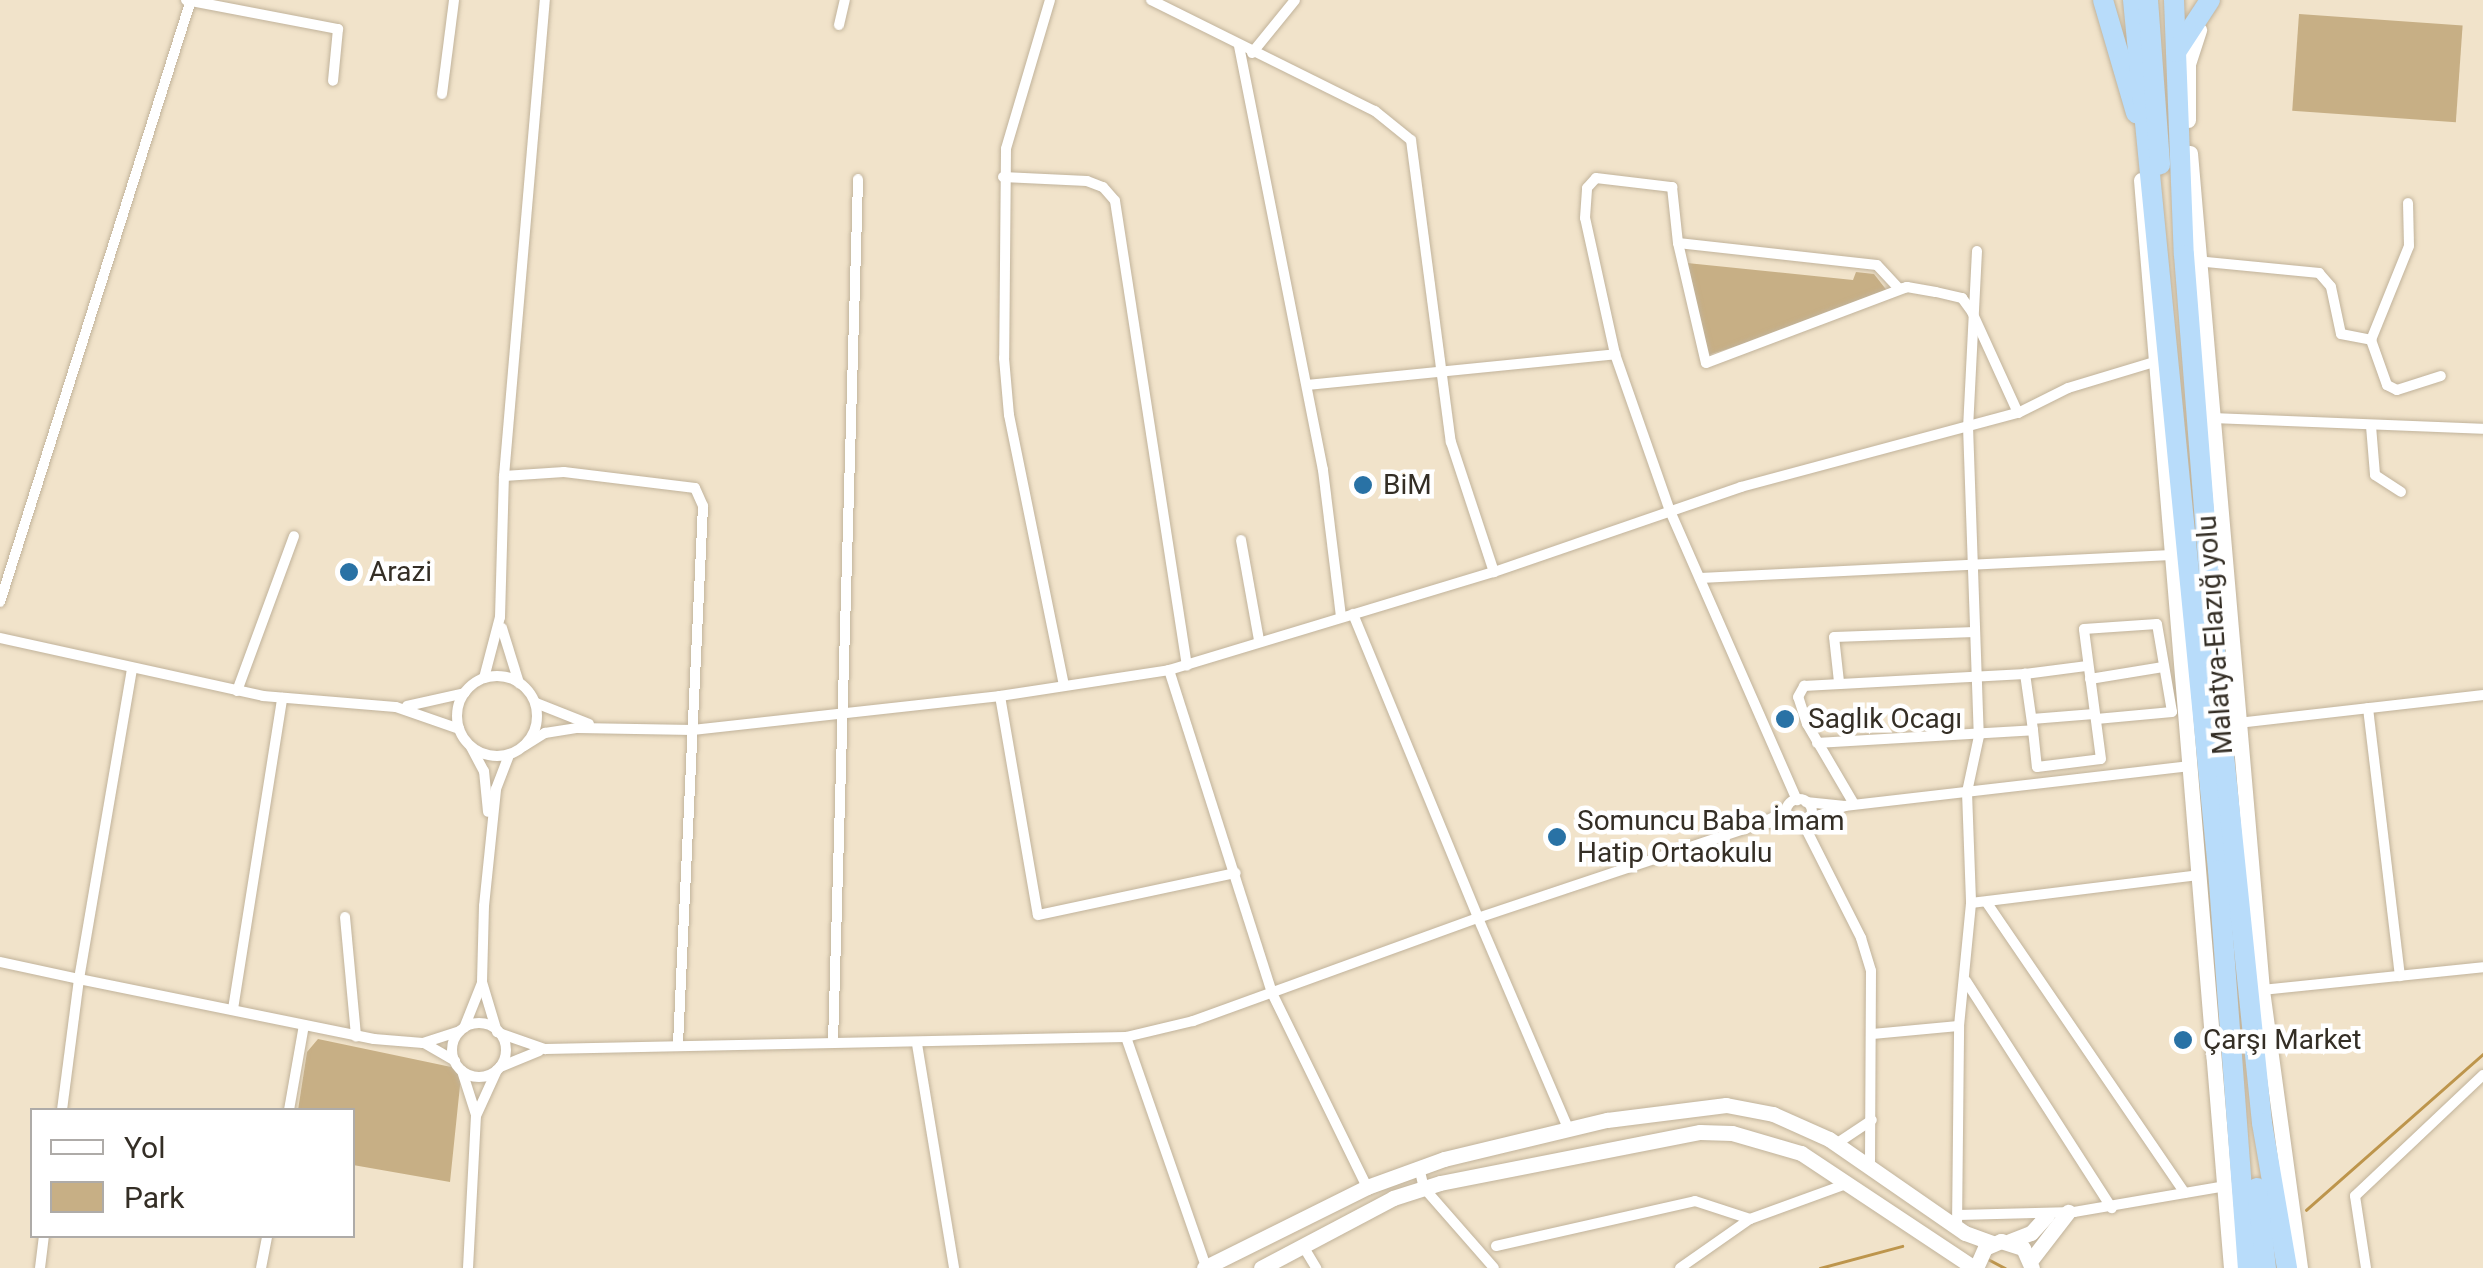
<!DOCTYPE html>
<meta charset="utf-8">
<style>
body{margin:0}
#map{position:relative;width:2483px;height:1268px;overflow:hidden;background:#f1e3ca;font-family:Roboto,sans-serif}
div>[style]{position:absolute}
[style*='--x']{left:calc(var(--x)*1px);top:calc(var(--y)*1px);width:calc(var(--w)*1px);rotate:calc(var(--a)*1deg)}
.green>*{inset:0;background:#c7af85;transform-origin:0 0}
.stream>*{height:2.5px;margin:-1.25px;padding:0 1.25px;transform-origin:1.25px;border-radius:1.25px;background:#bd954c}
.roads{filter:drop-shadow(0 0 2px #c1b39b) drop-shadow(0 0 2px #c1b39b)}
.street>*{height:10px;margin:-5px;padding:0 5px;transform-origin:5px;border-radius:5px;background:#fff}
.street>.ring{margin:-5px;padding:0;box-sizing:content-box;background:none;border:10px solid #fff;border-radius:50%}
.secondary>*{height:15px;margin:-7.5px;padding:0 7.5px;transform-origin:7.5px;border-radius:7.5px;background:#fff}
.highway>*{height:20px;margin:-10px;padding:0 10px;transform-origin:10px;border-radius:10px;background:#b8dcfa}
.dots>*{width:28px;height:28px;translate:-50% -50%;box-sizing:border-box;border:5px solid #fff;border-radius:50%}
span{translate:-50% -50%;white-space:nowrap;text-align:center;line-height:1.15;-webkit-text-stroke:9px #fff;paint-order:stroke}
.poi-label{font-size:28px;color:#342e25}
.left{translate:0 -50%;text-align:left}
.street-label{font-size:28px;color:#342e25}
.legend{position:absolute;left:30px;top:1108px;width:325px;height:130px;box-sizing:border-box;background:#fff;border:2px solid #aeaba8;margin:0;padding:12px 18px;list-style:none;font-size:30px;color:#342e25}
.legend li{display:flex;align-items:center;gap:20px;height:50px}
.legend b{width:50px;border:2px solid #aeaba8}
</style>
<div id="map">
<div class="green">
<i style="left:2299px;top:14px;width:164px;height:97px;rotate:4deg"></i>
<i style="clip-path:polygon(1687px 263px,1853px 280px,1856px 272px,1874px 274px,1888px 292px,1885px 299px,1708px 355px)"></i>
<i style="clip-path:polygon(318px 1039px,456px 1068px,461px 1076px,450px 1182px,353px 1165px,352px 1110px,298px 1110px,307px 1052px)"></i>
</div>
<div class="stream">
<i style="--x:2306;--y:1210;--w:236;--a:-41.4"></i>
<i style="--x:1988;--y:1259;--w:19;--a:28"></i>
<i style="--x:1820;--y:1268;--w:85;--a:-15"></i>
</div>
<div class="roads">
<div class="street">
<i style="--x:186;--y:0;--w:155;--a:10.8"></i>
<i style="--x:338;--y:29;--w:52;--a:95.5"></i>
<i style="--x:1050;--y:0;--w:155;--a:106.5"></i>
<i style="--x:1006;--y:149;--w:209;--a:90.5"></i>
<i style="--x:1004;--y:358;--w:57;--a:85"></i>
<i style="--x:1009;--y:415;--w:276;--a:78.5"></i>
<i style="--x:1151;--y:0;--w:250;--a:26.4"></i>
<i style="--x:1375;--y:111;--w:46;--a:38.9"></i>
<i style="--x:1411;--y:140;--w:305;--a:82.5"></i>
<i style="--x:1451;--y:442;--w:137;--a:71.7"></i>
<i style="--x:839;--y:25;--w:26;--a:-77"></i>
<i style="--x:1239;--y:46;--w:432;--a:78.8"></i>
<i style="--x:1323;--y:470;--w:148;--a:83"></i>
<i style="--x:1252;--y:53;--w:68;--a:-50.9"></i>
<i style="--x:442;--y:94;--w:95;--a:-82.7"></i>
<i style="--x:1003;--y:177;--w:84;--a:2.7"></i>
<i style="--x:1087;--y:181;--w:17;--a:21"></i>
<i style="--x:1103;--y:187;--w:18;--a:49"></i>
<i style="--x:1115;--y:201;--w:470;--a:81.2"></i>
<i style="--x:1678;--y:243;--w:123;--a:76.9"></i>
<i style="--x:1706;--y:363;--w:215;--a:-20.7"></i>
<i style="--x:1907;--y:287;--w:29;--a:10"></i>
<i style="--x:1936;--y:292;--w:27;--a:13"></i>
<i style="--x:1962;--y:298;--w:17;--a:54"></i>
<i style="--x:1972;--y:312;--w:111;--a:65.5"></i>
<i style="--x:1977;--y:251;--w:175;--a:92.9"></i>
<i style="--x:1968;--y:426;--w:310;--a:88"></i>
<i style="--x:1979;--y:736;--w:57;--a:102.1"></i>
<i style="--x:1967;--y:792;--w:111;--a:87.9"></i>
<i style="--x:1971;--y:903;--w:229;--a:-7"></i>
<i style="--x:2196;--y:261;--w:124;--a:5.6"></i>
<i style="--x:2319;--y:273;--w:18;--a:49"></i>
<i style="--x:2331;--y:287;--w:48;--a:78"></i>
<i style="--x:2341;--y:334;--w:31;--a:11"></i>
<i style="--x:2371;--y:340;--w:48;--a:70.4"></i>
<i style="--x:2387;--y:385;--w:11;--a:27"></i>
<i style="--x:2397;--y:390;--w:46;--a:-17.7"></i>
<i style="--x:2371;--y:340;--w:101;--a:-68"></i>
<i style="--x:2409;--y:246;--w:43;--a:-91.3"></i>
<i style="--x:1615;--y:354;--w:139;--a:-102.4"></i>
<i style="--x:1585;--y:218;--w:30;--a:-86"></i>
<i style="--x:1587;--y:188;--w:13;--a:-48"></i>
<i style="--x:1596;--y:178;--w:77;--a:6.8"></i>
<i style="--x:1672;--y:187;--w:56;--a:83.9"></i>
<i style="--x:1678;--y:243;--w:200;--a:6.3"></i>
<i style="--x:1877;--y:265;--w:33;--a:47"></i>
<i style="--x:1899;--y:289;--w:8;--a:-14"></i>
<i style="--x:1307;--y:385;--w:310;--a:-5.7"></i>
<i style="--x:1615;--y:354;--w:166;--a:70.7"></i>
<i style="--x:1670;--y:511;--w:316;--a:66.3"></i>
<i style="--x:2211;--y:418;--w:272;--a:2.3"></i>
<i style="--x:2371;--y:426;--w:49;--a:85.3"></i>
<i style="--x:2375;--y:475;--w:31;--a:33"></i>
<i style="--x:504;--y:476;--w:60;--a:-3.8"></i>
<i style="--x:564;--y:472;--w:132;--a:7"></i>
<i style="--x:695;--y:488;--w:20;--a:66"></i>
<i style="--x:703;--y:506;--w:540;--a:92.66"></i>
<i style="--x:1241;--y:540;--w:102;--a:79.8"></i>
<i style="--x:1700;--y:578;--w:472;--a:-2.8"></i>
<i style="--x:0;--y:602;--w:632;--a:-72.4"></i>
<i style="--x:1353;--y:614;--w:329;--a:67.6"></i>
<i style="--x:1478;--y:918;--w:296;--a:-18.5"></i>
<i style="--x:502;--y:628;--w:58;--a:72.8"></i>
<i style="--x:0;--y:638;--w:269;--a:12.4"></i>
<i style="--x:263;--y:696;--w:133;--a:4.7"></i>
<i style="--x:396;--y:707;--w:67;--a:19.2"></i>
<i style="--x:1169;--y:670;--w:339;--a:72.3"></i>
<i style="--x:1272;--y:993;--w:216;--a:63.9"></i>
<i class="ring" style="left:457px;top:676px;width:70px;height:70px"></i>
<i style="--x:484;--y:678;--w:63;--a:-75.3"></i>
<i style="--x:500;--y:617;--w:141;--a:-88.4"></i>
<i style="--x:504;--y:476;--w:478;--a:-85.1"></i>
<i style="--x:2090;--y:679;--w:74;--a:-9.3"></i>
<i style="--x:1839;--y:682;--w:45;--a:-96.3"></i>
<i style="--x:1834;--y:637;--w:141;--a:-2"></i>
<i style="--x:237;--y:691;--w:165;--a:-69.8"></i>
<i style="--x:1000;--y:696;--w:222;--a:80.2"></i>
<i style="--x:1038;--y:915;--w:202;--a:-12"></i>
<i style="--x:536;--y:703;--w:57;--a:21.6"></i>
<i style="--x:407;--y:706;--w:59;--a:-12.6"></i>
<i style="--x:2368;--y:708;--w:270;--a:83.2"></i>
<i style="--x:2032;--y:719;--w:62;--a:-4.6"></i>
<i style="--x:2238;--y:723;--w:247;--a:-6.5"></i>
<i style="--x:2033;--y:730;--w:37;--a:84"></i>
<i style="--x:2037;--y:767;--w:64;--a:-7.1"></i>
<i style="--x:2101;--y:759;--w:131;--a:-97.5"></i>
<i style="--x:2084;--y:629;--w:73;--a:-3.9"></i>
<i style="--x:2157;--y:624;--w:89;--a:80.3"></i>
<i style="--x:2172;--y:712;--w:76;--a:174.7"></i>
<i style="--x:1817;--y:743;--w:216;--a:-3.4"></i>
<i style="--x:2033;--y:730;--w:57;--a:-98.1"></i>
<i style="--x:2025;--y:674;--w:63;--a:-7.4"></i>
<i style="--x:524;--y:746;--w:25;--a:-32"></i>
<i style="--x:545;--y:733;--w:33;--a:-9"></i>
<i style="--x:578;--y:728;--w:115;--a:1"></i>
<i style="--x:693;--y:730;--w:309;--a:-6.3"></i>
<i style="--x:1000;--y:696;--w:171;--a:-8.7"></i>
<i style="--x:1169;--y:670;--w:339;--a:-16.8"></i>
<i style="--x:1494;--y:572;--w:261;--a:-19"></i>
<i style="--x:1741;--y:487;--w:287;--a:-15"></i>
<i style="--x:2018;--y:413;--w:56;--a:-26.6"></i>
<i style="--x:2068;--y:388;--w:90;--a:-16.8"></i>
<i style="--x:471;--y:747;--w:27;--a:62"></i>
<i style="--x:484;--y:771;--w:41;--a:84.4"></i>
<i class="ring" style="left:1786px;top:799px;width:16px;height:16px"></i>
<i style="--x:1806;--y:802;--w:39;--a:6"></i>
<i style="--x:1845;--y:806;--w:37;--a:160"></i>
<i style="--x:1854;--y:804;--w:93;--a:-120.4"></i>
<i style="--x:1807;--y:724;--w:28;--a:-108"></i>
<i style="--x:1798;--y:697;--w:13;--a:-61"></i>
<i style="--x:1804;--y:686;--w:221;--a:-3.1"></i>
<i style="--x:1845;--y:806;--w:349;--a:-6.6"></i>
<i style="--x:1786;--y:811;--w:30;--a:154"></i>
<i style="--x:1759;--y:824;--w:30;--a:-6"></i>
<i style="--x:1804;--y:825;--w:127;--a:63.2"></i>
<i style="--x:1861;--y:938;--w:34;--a:73"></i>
<i style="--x:1871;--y:971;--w:197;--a:90.3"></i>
<i style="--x:1987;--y:903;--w:351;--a:55.7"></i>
<i style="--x:345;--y:917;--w:120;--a:84.7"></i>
<i style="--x:0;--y:962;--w:81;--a:12.1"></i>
<i style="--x:79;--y:979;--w:314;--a:-80.3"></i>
<i style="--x:1966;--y:981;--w:270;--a:57.3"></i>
<i style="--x:2262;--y:990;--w:222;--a:-5.9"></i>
<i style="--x:233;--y:1009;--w:315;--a:-81"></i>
<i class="ring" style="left:452px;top:1023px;width:44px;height:44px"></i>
<i style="--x:464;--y:1028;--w:48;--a:-68.2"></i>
<i style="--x:497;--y:1032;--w:52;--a:-106.7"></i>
<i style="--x:482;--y:982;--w:76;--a:-88.5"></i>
<i style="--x:484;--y:906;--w:118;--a:-84.1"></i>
<i style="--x:496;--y:789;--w:36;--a:-69"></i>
<i style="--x:499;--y:1033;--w:49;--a:19.2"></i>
<i style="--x:545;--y:1049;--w:581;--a:-1.18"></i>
<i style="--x:1126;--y:1037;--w:69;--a:-13.4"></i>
<i style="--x:1193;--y:1021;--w:303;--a:-19.9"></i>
<i style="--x:1478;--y:918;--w:228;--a:66.8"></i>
<i style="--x:1872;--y:1034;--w:87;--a:-5.3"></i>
<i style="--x:1126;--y:1037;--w:244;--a:70.8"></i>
<i style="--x:424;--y:1043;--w:36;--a:30"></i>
<i style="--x:833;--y:1043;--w:864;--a:-88.34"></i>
<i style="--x:917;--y:1044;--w:227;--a:80.6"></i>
<i style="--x:500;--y:1067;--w:42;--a:-22.3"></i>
<i style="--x:462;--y:1071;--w:46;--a:72.3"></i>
<i style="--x:62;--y:1110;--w:132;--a:-82.6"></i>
<i style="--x:79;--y:979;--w:301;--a:11.5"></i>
<i style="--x:374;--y:1039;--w:49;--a:4.7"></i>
<i style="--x:423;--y:1043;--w:39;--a:-18"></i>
<i style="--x:289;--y:1110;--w:86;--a:-80"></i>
<i style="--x:1836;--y:1144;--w:43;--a:-33.7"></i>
<i style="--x:1419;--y:1167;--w:22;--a:77"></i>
<i style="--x:1424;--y:1188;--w:106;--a:48.8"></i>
<i style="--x:1958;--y:1215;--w:116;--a:-1.5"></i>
<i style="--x:2074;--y:1212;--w:154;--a:-9.7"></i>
<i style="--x:1957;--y:1228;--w:202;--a:-89.4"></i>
<i style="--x:1959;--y:1026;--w:124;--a:-84.4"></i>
<i style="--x:1303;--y:1246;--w:26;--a:59"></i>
<i style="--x:1496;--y:1246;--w:204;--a:-12.7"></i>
<i style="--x:1695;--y:1201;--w:58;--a:18.1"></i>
<i style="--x:40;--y:1268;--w:32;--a:-83"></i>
<i style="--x:261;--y:1268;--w:33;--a:-79"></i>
<i style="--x:468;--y:1268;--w:152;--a:-87"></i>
<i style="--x:476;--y:1116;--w:51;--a:-65.5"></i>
<i style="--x:1680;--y:1268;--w:85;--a:-35"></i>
<i style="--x:1750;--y:1219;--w:105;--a:-20"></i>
<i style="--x:2366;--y:1268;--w:73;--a:-98.7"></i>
<i style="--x:2355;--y:1196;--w:176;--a:-43.4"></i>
</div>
<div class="secondary">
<i style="--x:2188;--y:120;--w:56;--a:-90"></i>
<i style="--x:2188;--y:64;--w:36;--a:-72"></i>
<i style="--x:2190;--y:153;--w:840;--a:85.08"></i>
<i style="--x:2262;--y:990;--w:281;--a:82.2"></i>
<i style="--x:2141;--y:180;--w:1092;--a:85.27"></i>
<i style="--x:2010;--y:1241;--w:22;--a:-21"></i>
<i style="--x:2031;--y:1233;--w:24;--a:-48"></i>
<i style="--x:2031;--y:1260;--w:61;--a:-52.4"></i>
<i style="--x:1204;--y:1268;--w:182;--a:-26.4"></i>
<i style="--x:1367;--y:1187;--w:82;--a:-20"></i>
<i style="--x:1444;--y:1159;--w:168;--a:-13.5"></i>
<i style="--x:1607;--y:1120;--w:120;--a:-7.2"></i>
<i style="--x:1726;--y:1105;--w:48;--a:10.8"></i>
<i style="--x:1773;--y:1114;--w:61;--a:24.1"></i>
<i style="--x:1829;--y:1139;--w:165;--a:34.7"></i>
<i style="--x:1965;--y:1233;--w:30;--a:20"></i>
<i style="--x:1261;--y:1268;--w:149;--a:-27.9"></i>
<i style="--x:1393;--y:1198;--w:49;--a:-17.7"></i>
<i style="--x:1440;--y:1183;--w:265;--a:-11.1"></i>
<i style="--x:1700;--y:1132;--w:32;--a:2"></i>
<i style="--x:1732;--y:1133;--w:72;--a:16.2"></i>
<i style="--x:1801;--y:1153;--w:208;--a:33.6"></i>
<i style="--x:1976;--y:1268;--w:22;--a:-66"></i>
<i style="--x:1985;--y:1248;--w:17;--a:-24"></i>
<i style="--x:2001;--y:1241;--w:23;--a:18"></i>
<i style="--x:2023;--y:1248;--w:22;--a:66"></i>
</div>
<div class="highway">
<i style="--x:2103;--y:0;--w:118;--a:73.7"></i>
<i style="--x:2133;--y:0;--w:874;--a:84.42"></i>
<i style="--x:2218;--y:870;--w:399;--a:85.7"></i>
<i style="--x:2148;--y:0;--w:165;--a:85.8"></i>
<i style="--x:2174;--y:0;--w:255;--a:87.8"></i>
<i style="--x:2184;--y:255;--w:472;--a:85.5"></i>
<i style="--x:2221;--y:726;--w:399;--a:84.1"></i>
<i style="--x:2262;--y:1123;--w:147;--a:80.2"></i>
<i style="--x:2176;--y:52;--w:62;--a:-56.8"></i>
<i style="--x:2257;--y:1188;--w:81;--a:83.6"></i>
</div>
</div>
<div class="dots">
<i style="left:1363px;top:485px;background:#2972a5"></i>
<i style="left:349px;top:572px;background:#2972a5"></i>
<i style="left:1785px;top:719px;background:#2972a5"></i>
<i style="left:1557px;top:837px;background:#2972a5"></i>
<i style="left:2183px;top:1040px;background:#2972a5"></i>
</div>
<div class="poi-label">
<span class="left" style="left:1383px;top:485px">BiM</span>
<span class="left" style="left:369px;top:572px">Arazi</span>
<span class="left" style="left:1808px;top:719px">Saglık Ocagı</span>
<span class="left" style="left:1577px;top:837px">Somuncu Baba İmam<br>Hatip Ortaokulu</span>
<span class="left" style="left:2203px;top:1040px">Çarşı Market</span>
</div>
<div class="street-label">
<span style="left:2215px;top:635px;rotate:-94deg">Malatya-Elazığ yolu</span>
</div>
<ul class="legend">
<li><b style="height:12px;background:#fff"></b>Yol</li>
<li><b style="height:28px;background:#c7af85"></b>Park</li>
</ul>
</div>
